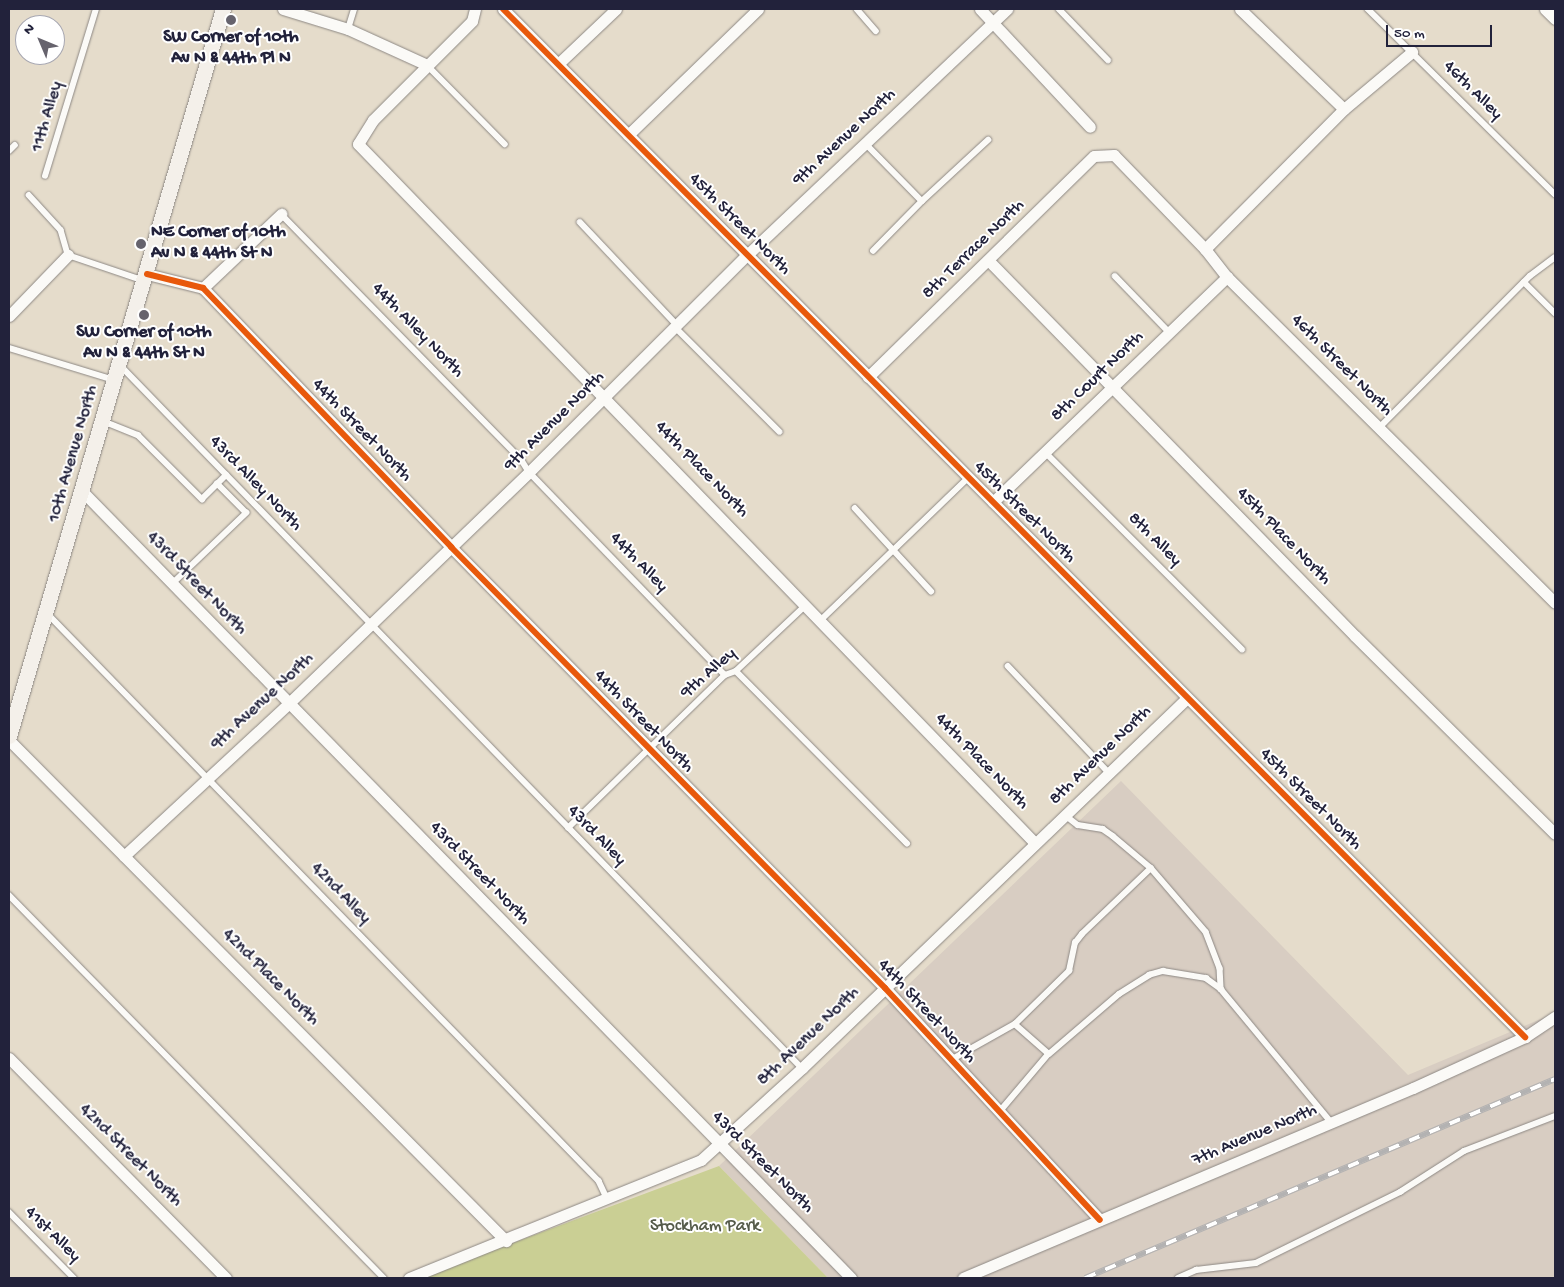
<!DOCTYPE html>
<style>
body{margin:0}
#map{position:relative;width:1564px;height:1287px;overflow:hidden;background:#e5dccb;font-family:"Gochi Hand",sans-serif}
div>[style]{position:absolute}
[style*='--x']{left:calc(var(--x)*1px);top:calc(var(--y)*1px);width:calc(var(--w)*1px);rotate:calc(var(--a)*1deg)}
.industrial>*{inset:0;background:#d8cdc2}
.green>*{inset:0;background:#cacf94}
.roads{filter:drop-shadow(0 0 1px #8d8884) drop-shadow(0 0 1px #8d8884)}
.lane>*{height:5.5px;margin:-2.75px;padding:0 2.75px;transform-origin:2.75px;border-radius:2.75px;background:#fbfaf7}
.street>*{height:11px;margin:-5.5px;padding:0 5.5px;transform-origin:5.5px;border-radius:5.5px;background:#fbfaf7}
.secondary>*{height:15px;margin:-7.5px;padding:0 7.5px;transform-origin:7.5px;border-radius:7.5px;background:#f4f0ea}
.rail>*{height:5.5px;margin-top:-2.75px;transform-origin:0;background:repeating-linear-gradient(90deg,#fff 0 11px,#b3b2b2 0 22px);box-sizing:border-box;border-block:1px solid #b3b2b2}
.cycleway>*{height:6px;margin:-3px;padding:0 3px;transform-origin:3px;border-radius:3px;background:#e8590c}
.dots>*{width:14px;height:14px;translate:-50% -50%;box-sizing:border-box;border:2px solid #fff;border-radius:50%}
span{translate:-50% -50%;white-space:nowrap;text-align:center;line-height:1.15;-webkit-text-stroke:4px #fff;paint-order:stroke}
.poi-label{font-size:18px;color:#22223b;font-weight:700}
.left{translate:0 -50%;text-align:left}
.street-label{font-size:18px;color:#22223b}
.park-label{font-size:18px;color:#555b4a}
.frame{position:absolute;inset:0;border:10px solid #22223b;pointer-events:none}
.north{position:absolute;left:15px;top:15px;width:50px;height:50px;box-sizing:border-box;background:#fff;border:1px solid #a7a7b1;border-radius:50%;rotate:315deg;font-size:14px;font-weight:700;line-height:20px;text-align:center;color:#22223b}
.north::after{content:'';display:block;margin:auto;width:18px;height:22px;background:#66636d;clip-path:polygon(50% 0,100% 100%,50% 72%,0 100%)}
.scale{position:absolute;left:1386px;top:25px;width:106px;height:22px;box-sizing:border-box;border:2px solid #22223b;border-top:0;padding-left:6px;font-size:15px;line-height:18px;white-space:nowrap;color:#22223b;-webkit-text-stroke:4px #fff;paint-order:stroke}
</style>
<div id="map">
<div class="industrial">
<i style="clip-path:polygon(1121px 781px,1408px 1075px,1555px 1013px,1555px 1278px,828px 1278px,719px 1166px)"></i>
</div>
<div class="green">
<i style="clip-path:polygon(719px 1166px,828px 1278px,419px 1278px)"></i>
</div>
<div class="roads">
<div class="lane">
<i style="--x:857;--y:9;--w:29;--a:49"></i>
<i style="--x:1059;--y:9;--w:71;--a:46.1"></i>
<i style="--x:1368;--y:9;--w:263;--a:44.7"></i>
<i style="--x:348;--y:29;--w:21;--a:-73"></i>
<i style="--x:427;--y:65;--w:111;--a:45.4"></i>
<i style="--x:865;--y:143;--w:81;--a:45.5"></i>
<i style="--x:922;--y:201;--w:90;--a:-42.7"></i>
<i style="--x:9;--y:151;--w:8;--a:-45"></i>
<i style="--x:45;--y:176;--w:175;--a:-73"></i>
<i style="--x:29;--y:195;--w:47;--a:47.6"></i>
<i style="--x:61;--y:230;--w:26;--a:74"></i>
<i style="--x:68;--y:255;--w:78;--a:18.7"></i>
<i style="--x:281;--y:214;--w:343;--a:45.6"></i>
<i style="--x:521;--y:459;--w:15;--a:58"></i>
<i style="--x:529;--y:472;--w:282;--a:46"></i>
<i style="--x:580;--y:222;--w:141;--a:46.7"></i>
<i style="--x:873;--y:251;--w:70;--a:-45.6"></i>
<i style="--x:1115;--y:276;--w:78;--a:46"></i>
<i style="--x:1524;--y:282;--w:44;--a:45"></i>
<i style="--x:675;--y:327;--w:148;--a:45"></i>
<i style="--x:9;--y:348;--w:110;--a:16.9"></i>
<i style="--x:120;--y:365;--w:979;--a:45.87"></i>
<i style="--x:103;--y:421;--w:38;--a:22"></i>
<i style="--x:138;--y:435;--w:91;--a:45"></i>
<i style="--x:202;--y:499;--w:34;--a:-45"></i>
<i style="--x:1379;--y:428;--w:214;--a:-45.2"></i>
<i style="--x:1530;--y:276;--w:31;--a:-37"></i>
<i style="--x:1045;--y:452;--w:279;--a:45"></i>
<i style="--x:855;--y:508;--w:113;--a:47.5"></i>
<i style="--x:172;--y:584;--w:103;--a:-43.8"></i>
<i style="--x:246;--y:513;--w:41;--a:-135"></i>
<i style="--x:47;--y:613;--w:792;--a:45.82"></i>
<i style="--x:599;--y:1181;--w:19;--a:65"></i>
<i style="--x:821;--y:620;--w:204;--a:-44"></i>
<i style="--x:1008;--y:666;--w:149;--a:46.6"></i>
<i style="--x:736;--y:671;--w:243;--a:45.2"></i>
<i style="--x:1065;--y:815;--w:16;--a:38"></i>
<i style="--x:1078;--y:825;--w:25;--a:9"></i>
<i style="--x:1103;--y:829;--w:12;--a:35"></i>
<i style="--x:1113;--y:836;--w:50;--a:40.1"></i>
<i style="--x:1151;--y:868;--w:84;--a:49.3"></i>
<i style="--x:1206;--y:932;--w:39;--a:69"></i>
<i style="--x:1220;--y:968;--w:21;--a:87"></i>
<i style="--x:568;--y:828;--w:219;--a:-44.3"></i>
<i style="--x:725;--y:675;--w:12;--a:-20"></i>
<i style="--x:736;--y:671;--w:96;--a:-43.3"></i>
<i style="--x:9;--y:895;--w:536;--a:45.6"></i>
<i style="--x:1015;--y:1024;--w:76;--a:-44.5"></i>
<i style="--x:1069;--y:971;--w:29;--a:-78"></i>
<i style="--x:1075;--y:943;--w:11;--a:-52"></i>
<i style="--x:1082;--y:934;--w:95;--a:-43.7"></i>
<i style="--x:1049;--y:1054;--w:92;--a:-40.6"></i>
<i style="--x:1119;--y:994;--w:36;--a:-32"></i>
<i style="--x:1149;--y:975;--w:15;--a:-16"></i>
<i style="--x:1163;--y:971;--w:44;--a:9.2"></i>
<i style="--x:1206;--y:978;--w:19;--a:36"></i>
<i style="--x:1221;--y:989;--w:173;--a:50.4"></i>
<i style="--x:951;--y:1060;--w:73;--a:-29.4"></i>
<i style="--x:1015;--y:1024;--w:45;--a:41.4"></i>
<i style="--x:1049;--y:1054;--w:76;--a:130.2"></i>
<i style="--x:9;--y:1212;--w:93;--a:45.4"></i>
<i style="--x:1178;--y:1278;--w:20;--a:-24"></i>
<i style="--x:1196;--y:1270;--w:60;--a:-6.7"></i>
<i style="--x:1256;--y:1263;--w:161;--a:-26.2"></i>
<i style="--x:1400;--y:1192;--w:76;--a:-32.6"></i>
<i style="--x:1464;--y:1151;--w:97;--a:-21"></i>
</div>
<div class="street">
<i style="--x:283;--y:9;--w:68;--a:17.1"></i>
<i style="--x:348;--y:29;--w:87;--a:24.5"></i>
<i style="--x:475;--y:9;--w:12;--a:104"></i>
<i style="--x:472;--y:21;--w:140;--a:135"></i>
<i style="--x:373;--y:120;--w:28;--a:122"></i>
<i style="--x:358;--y:144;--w:973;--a:45.92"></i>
<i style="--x:503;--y:9;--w:1450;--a:45.17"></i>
<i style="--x:980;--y:9;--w:161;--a:47"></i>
<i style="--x:1240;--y:9;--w:144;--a:43.9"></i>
<i style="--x:1545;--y:9;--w:14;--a:45"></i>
<i style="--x:558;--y:64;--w:80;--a:-43.5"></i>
<i style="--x:628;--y:135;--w:181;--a:-44.1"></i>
<i style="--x:1205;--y:249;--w:197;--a:-45.2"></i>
<i style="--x:1344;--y:109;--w:89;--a:-40"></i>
<i style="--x:989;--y:261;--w:524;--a:45.7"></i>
<i style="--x:1355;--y:636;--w:281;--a:44.7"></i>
<i style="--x:147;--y:274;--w:58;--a:14"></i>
<i style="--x:203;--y:288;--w:359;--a:46.2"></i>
<i style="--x:451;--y:547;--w:619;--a:45.46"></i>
<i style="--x:885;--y:988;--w:316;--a:47.2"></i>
<i style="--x:203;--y:288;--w:108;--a:-43.5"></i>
<i style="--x:9;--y:316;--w:85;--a:-46"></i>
<i style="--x:868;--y:377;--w:316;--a:-44.4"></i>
<i style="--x:1094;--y:156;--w:20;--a:-3"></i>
<i style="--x:1114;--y:155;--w:131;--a:45.9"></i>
<i style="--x:1205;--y:249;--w:36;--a:52"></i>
<i style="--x:1227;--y:277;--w:462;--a:44.8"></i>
<i style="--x:83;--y:492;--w:1099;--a:45.66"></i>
<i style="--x:993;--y:502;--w:325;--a:-43.9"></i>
<i style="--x:9;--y:740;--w:706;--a:45.23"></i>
<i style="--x:124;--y:856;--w:224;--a:-42.8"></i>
<i style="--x:288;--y:704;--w:335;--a:-43.9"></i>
<i style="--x:529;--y:472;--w:308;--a:-44.9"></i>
<i style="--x:747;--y:255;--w:358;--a:-43.4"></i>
<i style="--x:9;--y:1058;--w:309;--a:45.4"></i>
<i style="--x:409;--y:1278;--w:315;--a:-22"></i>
<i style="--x:701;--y:1160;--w:137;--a:-42.3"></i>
<i style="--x:802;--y:1068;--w:534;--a:-43.86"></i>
<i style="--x:963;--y:1278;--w:488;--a:-22.9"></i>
<i style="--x:1413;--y:1088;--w:123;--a:-24.5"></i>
<i style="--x:1525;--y:1037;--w:36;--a:-34"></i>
</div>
<div class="secondary">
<i style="--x:9;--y:736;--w:758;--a:-73.6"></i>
</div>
</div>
<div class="rail">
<i style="--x:1085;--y:1278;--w:510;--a:-22.95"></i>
</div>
<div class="cycleway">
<i style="--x:503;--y:9;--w:1450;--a:45.17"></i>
<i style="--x:147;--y:274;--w:58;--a:14"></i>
<i style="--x:203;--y:288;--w:359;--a:46.2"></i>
<i style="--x:451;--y:547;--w:619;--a:45.46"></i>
<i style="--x:885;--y:988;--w:316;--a:47.2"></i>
</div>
<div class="dots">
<i style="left:231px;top:20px;background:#66636d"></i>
<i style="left:141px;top:244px;background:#66636d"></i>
<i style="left:144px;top:315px;background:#66636d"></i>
</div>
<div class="poi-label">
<span style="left:231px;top:49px">SW Corner of 10th<br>Av N &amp; 44th Pl N</span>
<span class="left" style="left:151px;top:244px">NE Corner of 10th<br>Av N &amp; 44th St N</span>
<span style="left:144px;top:344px">SW Corner of 10th<br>Av N &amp; 44th St N</span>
</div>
<div class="street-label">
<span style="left:1472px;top:91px;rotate:45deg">46th Alley</span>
<span style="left:48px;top:117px;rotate:-73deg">11th Alley</span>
<span style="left:845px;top:138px;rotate:-43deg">9th Avenue North</span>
<span style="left:739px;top:225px;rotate:45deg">45th Street North</span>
<span style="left:974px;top:250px;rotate:-44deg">8th Terrace North</span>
<span style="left:417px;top:331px;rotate:46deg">44th Alley North</span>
<span style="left:1341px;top:366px;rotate:45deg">46th Street North</span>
<span style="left:1098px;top:377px;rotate:-44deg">8th Court North</span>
<span style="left:555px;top:422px;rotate:-45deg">9th Avenue North</span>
<span style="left:361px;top:431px;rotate:46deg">44th Street North</span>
<span style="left:74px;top:454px;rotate:-74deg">10th Avenue North</span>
<span style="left:701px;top:470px;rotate:46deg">44th Place North</span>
<span style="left:255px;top:484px;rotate:46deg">43rd Alley North</span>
<span style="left:1024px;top:513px;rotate:45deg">45th Street North</span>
<span style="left:1283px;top:537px;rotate:46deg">45th Place North</span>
<span style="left:1154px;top:540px;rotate:45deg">8th Alley</span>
<span style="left:638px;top:563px;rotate:46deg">44th Alley</span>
<span style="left:196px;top:584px;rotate:46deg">43rd Street North</span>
<span style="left:709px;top:674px;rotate:-41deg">9th Alley</span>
<span style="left:263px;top:702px;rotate:-43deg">9th Avenue North</span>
<span style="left:643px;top:722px;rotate:46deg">44th Street North</span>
<span style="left:1101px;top:756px;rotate:-44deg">8th Avenue North</span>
<span style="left:981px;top:762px;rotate:46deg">44th Place North</span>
<span style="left:1310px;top:800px;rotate:45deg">45th Street North</span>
<span style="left:596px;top:836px;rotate:46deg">43rd Alley</span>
<span style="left:479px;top:874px;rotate:46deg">43rd Street North</span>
<span style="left:340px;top:894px;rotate:46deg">42nd Alley</span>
<span style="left:270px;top:978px;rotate:45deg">42nd Place North</span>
<span style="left:926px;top:1012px;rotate:47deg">44th Street North</span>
<span style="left:809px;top:1037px;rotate:-44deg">8th Avenue North</span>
<span style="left:1255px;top:1136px;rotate:-23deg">7th Avenue North</span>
<span style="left:130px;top:1156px;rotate:45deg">42nd Street North</span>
<span style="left:762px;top:1163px;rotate:45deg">43rd Street North</span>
<span style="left:52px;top:1235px;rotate:45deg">41st Alley</span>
</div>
<div class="park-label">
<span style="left:705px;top:1227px">Stockham Park</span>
</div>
<div class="frame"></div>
<div class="north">N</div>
<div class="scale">50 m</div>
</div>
